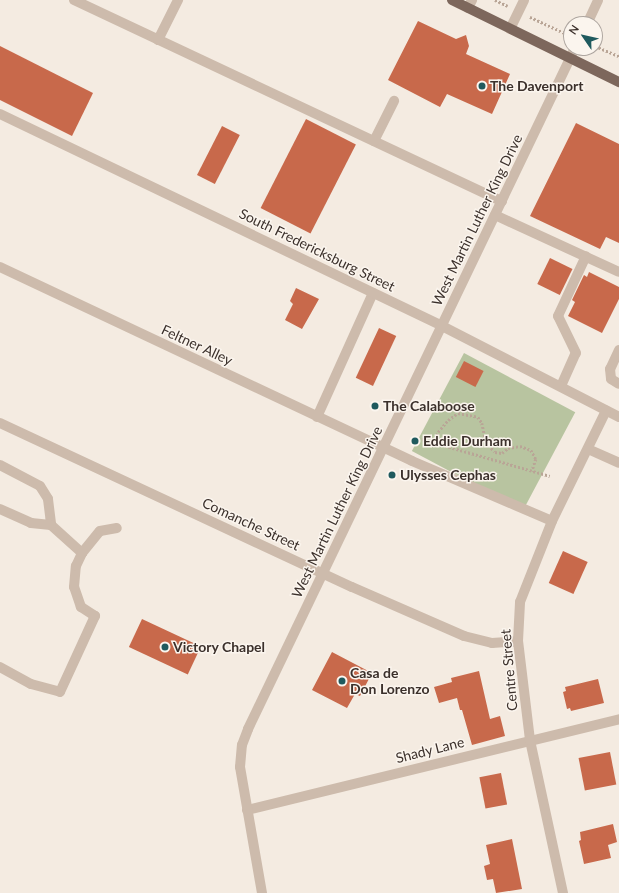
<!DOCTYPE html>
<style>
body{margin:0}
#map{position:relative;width:619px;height:893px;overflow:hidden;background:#f4ebe1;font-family:Lato,sans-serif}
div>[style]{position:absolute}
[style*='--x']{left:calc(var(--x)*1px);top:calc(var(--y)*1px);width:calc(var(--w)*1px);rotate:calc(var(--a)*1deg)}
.green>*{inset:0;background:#b8c4a0;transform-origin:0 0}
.building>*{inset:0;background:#c8694b;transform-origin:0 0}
.path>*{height:2.5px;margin-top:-1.25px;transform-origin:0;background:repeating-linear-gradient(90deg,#b9a596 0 2px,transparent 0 4px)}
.service>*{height:10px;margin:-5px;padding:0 5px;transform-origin:5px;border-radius:5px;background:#cdbbac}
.minor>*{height:10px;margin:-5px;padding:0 5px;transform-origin:5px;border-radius:5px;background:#cdbbac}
.primary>*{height:10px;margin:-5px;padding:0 5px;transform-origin:5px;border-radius:5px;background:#7d675c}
.dots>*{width:11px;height:11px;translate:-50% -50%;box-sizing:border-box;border:2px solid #fbf5ee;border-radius:50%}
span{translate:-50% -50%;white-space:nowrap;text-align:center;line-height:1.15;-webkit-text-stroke:3px #fbf5ee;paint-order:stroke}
.poi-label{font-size:14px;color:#3b302b;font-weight:700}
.left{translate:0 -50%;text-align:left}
.street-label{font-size:14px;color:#3b302b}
.north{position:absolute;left:563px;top:16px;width:40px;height:40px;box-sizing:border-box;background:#fbf5ee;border:1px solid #aea6a0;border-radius:50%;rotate:304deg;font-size:11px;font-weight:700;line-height:16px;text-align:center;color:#3b302b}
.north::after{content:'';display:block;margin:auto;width:14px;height:18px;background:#1f5a5e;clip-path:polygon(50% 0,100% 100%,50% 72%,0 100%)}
</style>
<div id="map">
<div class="green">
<i style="left:464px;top:353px;width:126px;height:111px;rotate:28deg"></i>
</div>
<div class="building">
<i style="clip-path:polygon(418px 21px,456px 39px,466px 35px,469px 46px,466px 54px,510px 74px,492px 114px,447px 94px,440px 107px,388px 80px)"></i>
<i style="clip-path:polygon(0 46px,93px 93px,72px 136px,0 100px)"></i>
<i style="left:306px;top:119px;width:56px;height:100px;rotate:27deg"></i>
<i style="clip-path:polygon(576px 123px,619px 144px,619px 243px,606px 237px,600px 249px,530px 216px)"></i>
<i style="left:222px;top:126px;width:20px;height:55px;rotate:27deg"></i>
<i style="left:550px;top:258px;width:25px;height:29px;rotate:26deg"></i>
<i style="clip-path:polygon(589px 272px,619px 287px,619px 299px,602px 333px,568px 316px,575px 302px,572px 300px,584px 275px,587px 277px)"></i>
<i style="clip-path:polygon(296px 288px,319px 299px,302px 329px,285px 320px,293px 304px,290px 301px)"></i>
<i style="left:379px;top:328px;width:19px;height:55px;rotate:25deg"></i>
<i style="left:464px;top:361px;width:22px;height:18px;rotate:27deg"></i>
<i style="left:563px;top:551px;width:27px;height:35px;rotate:24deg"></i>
<i style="left:142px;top:619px;width:65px;height:31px;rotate:25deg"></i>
<i style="clip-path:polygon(332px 652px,372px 673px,360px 696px,355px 694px,347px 708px,312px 690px)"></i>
<i style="clip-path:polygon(479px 671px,490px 719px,500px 716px,505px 736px,472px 745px,462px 710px,460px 710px,457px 698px,439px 703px,434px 687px,452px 682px,451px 678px)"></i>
<i style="clip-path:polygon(598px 679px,604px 703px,571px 711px,570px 708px,567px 709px,563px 692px,566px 691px,565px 687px)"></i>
<i style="left:610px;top:752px;width:33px;height:32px;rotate:79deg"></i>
<i style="left:501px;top:773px;width:32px;height:22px;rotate:79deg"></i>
<i style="clip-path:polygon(613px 824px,617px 842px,608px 845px,611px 858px,584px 864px,579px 841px,581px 840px,580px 832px)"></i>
<i style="clip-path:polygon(512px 839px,522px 889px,496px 893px,493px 879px,487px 880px,484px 866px,490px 864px,486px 845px)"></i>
</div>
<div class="path">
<i style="--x:495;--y:0;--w:14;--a:25"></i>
<i style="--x:530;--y:17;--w:45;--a:24.9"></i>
<i style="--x:595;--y:46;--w:26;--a:23"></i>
<i style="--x:422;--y:439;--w:133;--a:16.1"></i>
<i style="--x:435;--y:443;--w:11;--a:-75"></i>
<i style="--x:438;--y:432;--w:16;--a:-50"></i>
<i style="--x:448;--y:420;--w:12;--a:-35"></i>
<i style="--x:458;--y:413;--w:20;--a:11"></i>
<i style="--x:478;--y:417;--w:7;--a:56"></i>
<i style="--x:482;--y:423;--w:19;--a:78"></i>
<i style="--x:486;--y:442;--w:13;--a:48"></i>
<i style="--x:495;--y:452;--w:7;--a:8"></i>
<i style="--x:502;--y:453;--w:8;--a:-40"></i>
<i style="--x:508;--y:448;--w:12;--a:-9"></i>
<i style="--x:520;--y:446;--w:12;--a:20"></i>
<i style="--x:531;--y:450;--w:10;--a:61"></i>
<i style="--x:536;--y:459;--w:13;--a:108"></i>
</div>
<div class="service">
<i style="--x:74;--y:0;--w:473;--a:25.2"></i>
<i style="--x:468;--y:8;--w:9;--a:-63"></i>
<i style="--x:510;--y:29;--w:32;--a:-64"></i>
<i style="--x:158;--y:40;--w:45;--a:-63.4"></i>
<i style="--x:374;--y:141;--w:45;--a:-63.4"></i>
<i style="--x:495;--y:215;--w:136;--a:24.7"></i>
<i style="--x:0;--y:267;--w:455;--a:25.2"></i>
<i style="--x:412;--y:461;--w:152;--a:23.2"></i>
<i style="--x:619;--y:350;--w:21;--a:115"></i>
<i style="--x:610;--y:369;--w:10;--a:84"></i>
<i style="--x:611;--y:379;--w:9;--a:32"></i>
<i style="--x:561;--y:386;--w:36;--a:-66"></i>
<i style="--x:576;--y:353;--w:41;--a:-115.9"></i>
<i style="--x:558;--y:316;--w:66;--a:-65"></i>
<i style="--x:317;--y:417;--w:136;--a:-65.7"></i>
<i style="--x:588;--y:449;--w:34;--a:24"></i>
<i style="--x:0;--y:465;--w:45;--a:27.7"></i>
<i style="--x:40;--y:486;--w:15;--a:58"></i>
<i style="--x:48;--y:499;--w:26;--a:83"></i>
<i style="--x:51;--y:525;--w:42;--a:42.1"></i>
<i style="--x:0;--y:509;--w:34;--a:24"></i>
<i style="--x:31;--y:523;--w:20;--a:6"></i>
<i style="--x:0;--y:667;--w:35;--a:29"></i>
<i style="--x:31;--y:684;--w:30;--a:15"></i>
<i style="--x:60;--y:692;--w:84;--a:-65.3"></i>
<i style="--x:95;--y:616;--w:17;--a:-147"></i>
<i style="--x:81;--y:607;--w:21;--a:-109"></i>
<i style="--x:74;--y:587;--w:21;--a:-85"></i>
<i style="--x:76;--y:566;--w:14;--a:-65"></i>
<i style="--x:82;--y:553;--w:28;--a:-51"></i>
<i style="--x:100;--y:531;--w:17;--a:-10"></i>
</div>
<div class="minor">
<i style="--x:587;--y:24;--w:26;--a:-65"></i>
<i style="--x:0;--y:114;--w:490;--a:25.6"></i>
<i style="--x:442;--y:326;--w:199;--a:27.2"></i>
<i style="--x:0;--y:423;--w:388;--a:25"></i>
<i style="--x:352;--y:587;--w:122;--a:23.6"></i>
<i style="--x:464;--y:636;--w:29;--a:14"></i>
<i style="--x:492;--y:643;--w:26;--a:-4"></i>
<i style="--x:247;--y:810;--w:383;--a:-13.7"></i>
<i style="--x:262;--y:893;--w:128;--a:-99.9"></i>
<i style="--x:240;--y:767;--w:22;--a:-85"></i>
<i style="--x:242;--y:745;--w:17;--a:-69"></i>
<i style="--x:248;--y:729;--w:755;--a:-64.35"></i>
<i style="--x:563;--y:893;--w:157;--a:-102.2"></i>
<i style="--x:530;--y:740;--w:100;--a:-96.9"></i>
<i style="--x:518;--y:641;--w:39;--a:-87"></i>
<i style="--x:520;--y:602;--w:87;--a:-68.4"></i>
<i style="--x:552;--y:521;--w:123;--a:-63.9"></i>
</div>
<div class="primary">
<i style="--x:452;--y:0;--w:186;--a:26.2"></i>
</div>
<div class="dots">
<i style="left:482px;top:86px;background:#1f5a5e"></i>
<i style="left:375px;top:406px;background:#1f5a5e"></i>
<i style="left:415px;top:441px;background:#1f5a5e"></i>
<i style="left:392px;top:475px;background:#1f5a5e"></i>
<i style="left:165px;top:647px;background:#1f5a5e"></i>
<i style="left:342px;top:681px;background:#1f5a5e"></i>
</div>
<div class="poi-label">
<span class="left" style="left:490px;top:86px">The Davenport</span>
<span class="left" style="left:383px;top:406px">The Calaboose</span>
<span class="left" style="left:423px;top:441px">Eddie Durham</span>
<span class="left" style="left:400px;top:475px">Ulysses Cephas</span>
<span class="left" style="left:173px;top:647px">Victory Chapel</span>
<span class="left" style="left:350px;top:681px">Casa de<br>Don Lorenzo</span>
</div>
<div class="street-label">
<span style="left:477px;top:220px;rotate:-64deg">West Martin Luther King Drive</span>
<span style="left:317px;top:250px;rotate:26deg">South Fredericksburg Street</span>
<span style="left:197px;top:345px;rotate:25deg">Feltner Alley</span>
<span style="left:337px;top:512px;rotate:-64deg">West Martin Luther King Drive</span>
<span style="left:251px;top:524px;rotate:25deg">Comanche Street</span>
<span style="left:509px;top:670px;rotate:-95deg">Centre Street</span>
<span style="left:430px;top:750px;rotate:-14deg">Shady Lane</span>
</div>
<div class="north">N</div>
</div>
